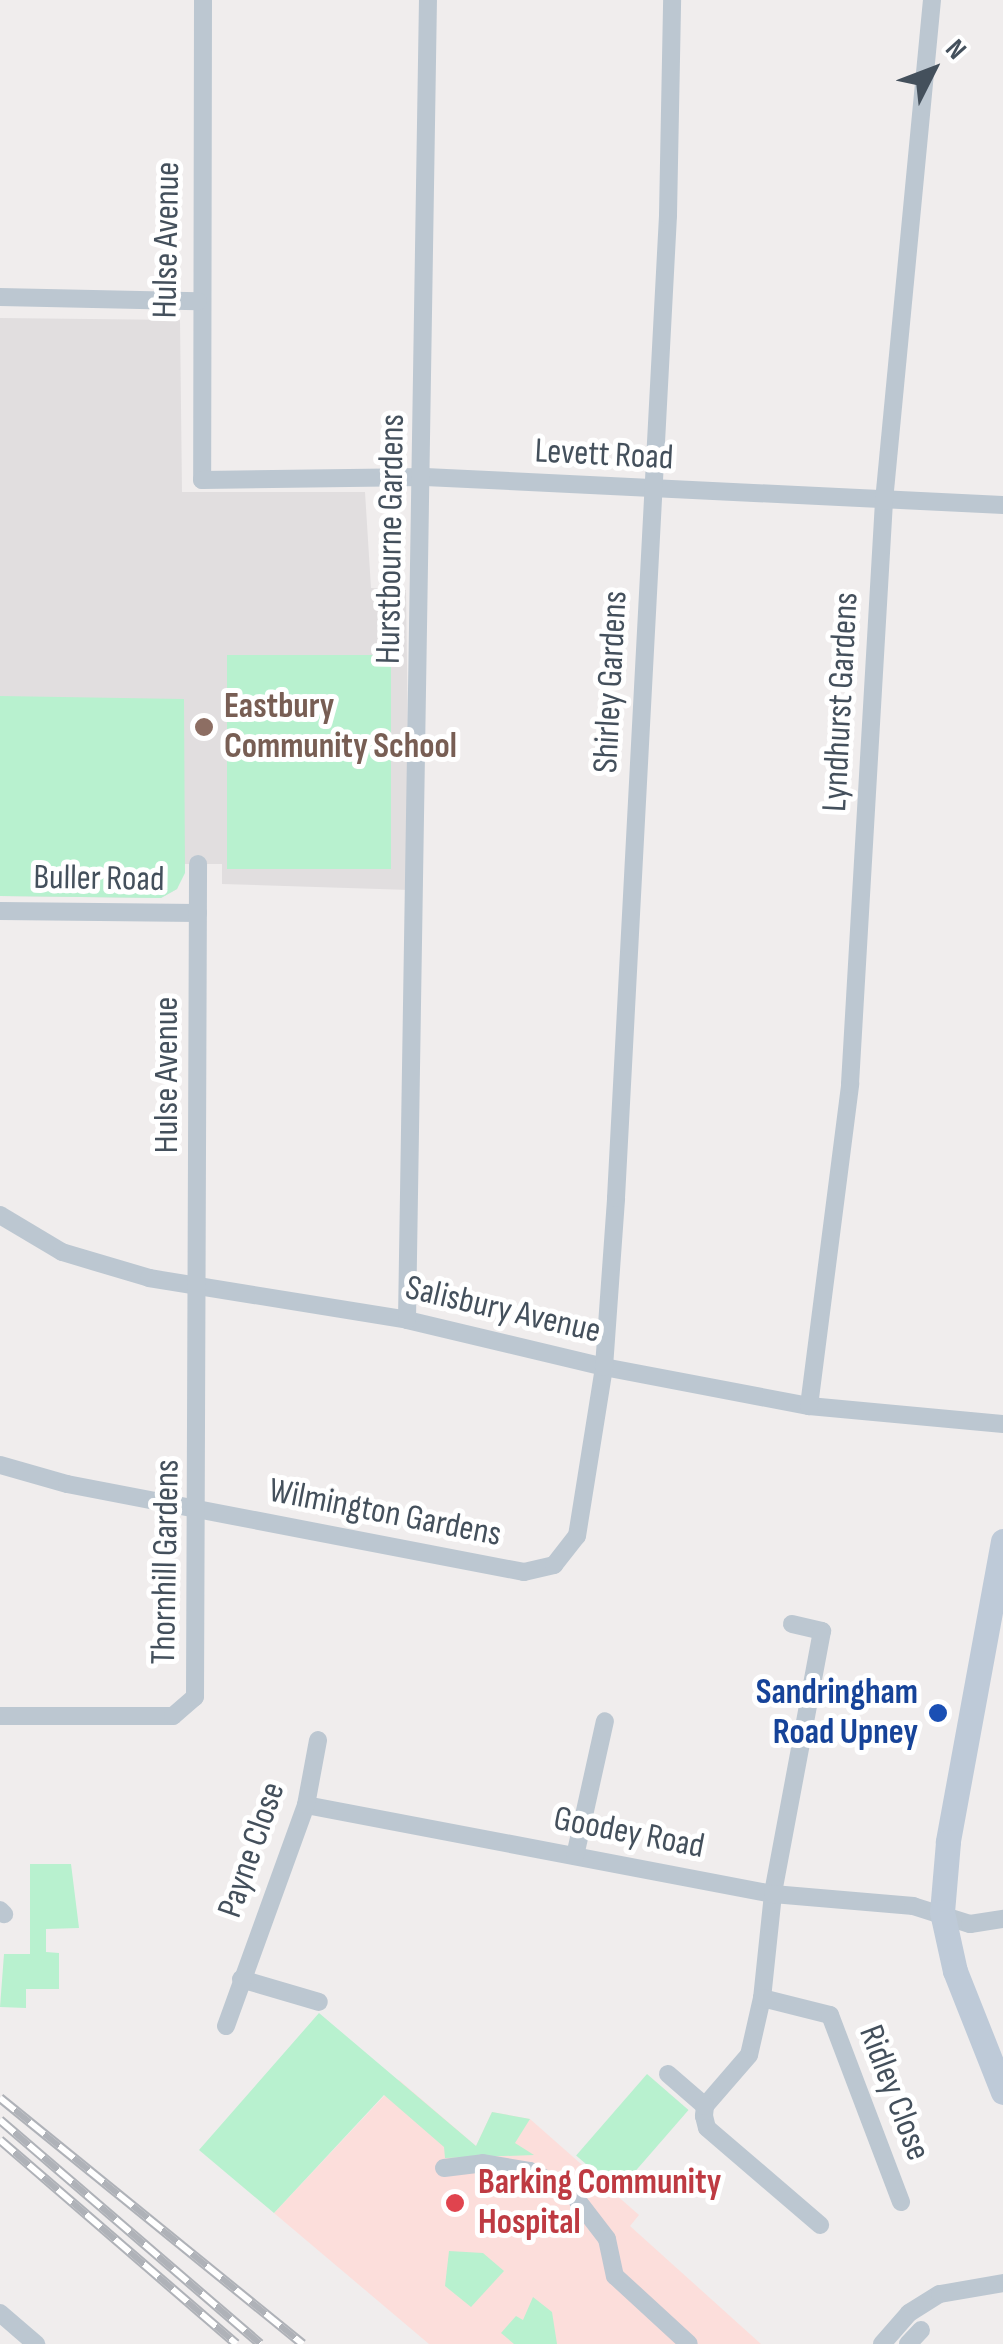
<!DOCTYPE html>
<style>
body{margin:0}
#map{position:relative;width:1003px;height:2344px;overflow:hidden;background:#f0eded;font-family:"Sofia Sans Condensed",sans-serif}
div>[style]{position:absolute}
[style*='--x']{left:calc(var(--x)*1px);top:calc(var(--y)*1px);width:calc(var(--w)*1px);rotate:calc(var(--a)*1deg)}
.education>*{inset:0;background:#e1dedf}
.medical>*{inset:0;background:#fcdedb}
.green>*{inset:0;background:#b8f1cf;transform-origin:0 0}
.street>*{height:18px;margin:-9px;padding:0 9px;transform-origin:9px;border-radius:9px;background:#bcc7d1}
.secondary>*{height:25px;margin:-12.5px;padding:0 12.5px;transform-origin:12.5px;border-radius:12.5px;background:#becad8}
.rail>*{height:10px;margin-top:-5px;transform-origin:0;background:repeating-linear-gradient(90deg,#fff 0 19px,#afb2b8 0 38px);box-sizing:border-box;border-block:2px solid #afb2b8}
.dots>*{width:28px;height:28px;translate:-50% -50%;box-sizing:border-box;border:5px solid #fff;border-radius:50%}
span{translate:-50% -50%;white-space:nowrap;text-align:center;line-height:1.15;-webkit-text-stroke:10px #fff;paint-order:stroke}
.street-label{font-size:35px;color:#44505c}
.education-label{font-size:35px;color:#785e54;font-weight:700}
.left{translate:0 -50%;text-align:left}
.transit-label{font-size:35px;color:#164399;font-weight:700}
.right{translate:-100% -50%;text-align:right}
.health-label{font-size:35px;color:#be3a42;font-weight:700}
.north{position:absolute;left:883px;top:20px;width:100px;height:100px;-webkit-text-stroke:8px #fff;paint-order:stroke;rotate:48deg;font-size:28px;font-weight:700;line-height:40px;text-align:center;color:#44505c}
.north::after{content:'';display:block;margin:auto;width:35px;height:45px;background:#44505c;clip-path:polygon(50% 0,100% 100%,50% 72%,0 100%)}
</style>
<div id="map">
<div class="education">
<i style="clip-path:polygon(0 318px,180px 320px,182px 492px,365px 492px,371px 588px,406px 590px,410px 890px,222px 884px,222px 864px,185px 864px,177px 889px,161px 898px,0 896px)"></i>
</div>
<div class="medical">
<i style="clip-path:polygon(399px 2080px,476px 2146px,492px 2112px,530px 2119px,639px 2215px,630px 2226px,761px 2344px,429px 2344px,274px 2213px)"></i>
</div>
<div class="green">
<i style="left:227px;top:655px;width:164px;height:214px"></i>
<i style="clip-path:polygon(0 696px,184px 699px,185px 873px,177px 889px,161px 898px,0 896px)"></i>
<i style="clip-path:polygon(30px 1864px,71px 1864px,79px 1928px,46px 1929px,46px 1952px,59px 1953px,59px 1989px,26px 1989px,26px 2008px,0 2007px,4px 1954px,30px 1954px)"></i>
<i style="clip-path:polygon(319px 2013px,476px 2146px,492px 2112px,530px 2119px,515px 2143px,534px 2155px,445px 2158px,444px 2147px,384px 2095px,274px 2213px,199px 2150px)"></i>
<i style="left:647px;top:2074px;width:55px;height:108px;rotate:41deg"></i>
<i style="clip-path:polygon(449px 2251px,483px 2253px,504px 2271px,471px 2307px,445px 2286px)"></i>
<i style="clip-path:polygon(533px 2297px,552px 2312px,557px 2344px,514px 2344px,501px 2333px,516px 2316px,523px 2320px)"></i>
</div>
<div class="street">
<i style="--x:203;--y:0;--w:480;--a:90.1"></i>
<i style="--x:202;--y:480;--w:223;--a:-0.8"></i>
<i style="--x:425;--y:477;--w:579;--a:2.77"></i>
<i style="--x:0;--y:297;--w:198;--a:1.2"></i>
<i style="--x:0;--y:911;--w:198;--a:0.6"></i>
<i style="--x:0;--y:1215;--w:72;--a:30.8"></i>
<i style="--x:62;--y:1252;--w:91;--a:16.6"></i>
<i style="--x:149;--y:1278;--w:261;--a:9.2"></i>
<i style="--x:407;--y:1320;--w:203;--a:13.4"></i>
<i style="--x:604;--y:1367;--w:209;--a:10.8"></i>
<i style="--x:809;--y:1406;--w:195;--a:5.3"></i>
<i style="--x:407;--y:1320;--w:1320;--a:-89.09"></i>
<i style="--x:809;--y:1406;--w:325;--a:-82.7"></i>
<i style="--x:850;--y:1084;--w:584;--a:-86.66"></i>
<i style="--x:884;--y:501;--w:503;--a:-84.53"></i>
<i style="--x:0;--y:1465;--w:70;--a:15.8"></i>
<i style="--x:67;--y:1484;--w:465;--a:10.9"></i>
<i style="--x:524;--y:1572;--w:31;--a:-13"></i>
<i style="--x:554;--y:1565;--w:37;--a:-52"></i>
<i style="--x:577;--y:1536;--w:171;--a:-80.9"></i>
<i style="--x:604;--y:1367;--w:169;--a:-85.9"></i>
<i style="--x:616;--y:1198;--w:984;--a:-86.97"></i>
<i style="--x:668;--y:215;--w:215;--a:-88.9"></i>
<i style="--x:792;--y:1624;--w:31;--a:13"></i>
<i style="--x:822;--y:1631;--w:268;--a:100.6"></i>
<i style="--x:773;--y:1894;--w:105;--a:96"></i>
<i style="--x:762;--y:1998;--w:58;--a:102.8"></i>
<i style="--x:749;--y:2055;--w:67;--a:130.8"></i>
<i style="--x:705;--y:2106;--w:10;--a:96"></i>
<i style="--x:704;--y:2116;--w:12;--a:76"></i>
<i style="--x:707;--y:2128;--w:149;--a:40.6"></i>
<i style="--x:0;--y:1716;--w:173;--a:0"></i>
<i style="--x:173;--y:1716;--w:29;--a:-41"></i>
<i style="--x:195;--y:1697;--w:833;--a:-89.79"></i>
<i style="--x:306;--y:1805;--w:475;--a:10.8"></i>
<i style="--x:773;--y:1894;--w:141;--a:4.9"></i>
<i style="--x:913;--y:1906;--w:60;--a:17.5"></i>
<i style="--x:970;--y:1924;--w:33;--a:-9"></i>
<i style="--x:575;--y:1856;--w:138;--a:-77.5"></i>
<i style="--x:0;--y:1910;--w:6;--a:45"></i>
<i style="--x:241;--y:1979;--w:81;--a:16.4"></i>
<i style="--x:762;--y:1998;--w:70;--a:14"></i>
<i style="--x:830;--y:2015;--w:200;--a:69.2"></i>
<i style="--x:226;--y:2026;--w:235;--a:-70.1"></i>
<i style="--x:306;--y:1805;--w:66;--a:-79.5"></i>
<i style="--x:668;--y:2074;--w:49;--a:40.9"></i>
<i style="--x:444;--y:2168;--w:39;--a:-7"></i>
<i style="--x:483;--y:2163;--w:48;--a:9.7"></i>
<i style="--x:530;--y:2171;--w:46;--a:27.1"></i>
<i style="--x:571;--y:2192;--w:59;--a:52.5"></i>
<i style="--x:607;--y:2239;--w:38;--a:78"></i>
<i style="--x:615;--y:2276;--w:100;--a:42.6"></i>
<i style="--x:0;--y:2313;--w:48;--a:40.7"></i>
<i style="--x:882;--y:2344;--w:41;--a:-48.9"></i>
<i style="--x:909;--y:2313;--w:36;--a:-32"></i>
<i style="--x:940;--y:2294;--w:64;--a:-9.9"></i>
<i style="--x:908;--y:2344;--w:19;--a:-47"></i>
</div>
<div class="secondary">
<i style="--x:1003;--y:1541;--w:306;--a:100.4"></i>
<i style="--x:948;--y:1842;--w:70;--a:94.9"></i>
<i style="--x:942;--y:1912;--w:60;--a:77.6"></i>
<i style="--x:955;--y:1971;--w:130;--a:68.4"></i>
</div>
<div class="rail">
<i style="--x:0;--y:2098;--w:390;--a:39.1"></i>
<i style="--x:0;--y:2120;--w:343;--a:40.7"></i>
<i style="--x:0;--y:2140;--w:312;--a:40.8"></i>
</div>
<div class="dots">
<i style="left:204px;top:727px;background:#8d6e63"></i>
<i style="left:938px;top:1713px;background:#1a4fb4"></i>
<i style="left:455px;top:2203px;background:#e0444e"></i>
</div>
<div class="street-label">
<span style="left:167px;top:240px;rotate:-89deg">Hulse Avenue</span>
<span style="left:604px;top:455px;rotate:3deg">Levett Road</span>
<span style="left:391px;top:539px;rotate:-89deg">Hurstbourne Gardens</span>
<span style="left:611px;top:682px;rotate:-87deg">Shirley Gardens</span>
<span style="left:841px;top:702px;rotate:-87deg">Lyndhurst Gardens</span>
<span style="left:99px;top:879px;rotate:1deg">Buller Road</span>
<span style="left:167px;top:1075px;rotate:-90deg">Hulse Avenue</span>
<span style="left:503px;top:1310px;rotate:13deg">Salisbury Avenue</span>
<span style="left:385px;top:1513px;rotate:11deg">Wilmington Gardens</span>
<span style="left:166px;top:1562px;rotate:-89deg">Thornhill Gardens</span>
<span style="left:629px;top:1833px;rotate:11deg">Goodey Road</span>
<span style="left:252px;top:1850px;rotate:-71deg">Payne Close</span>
<span style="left:894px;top:2093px;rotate:69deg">Ridley Close</span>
</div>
<div class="education-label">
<span class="left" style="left:224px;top:727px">Eastbury<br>Community School</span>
</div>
<div class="transit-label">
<span class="right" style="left:918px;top:1713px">Sandringham<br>Road Upney</span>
</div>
<div class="health-label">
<span class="left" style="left:478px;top:2203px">Barking Community<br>Hospital</span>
</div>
<div class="north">N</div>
</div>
